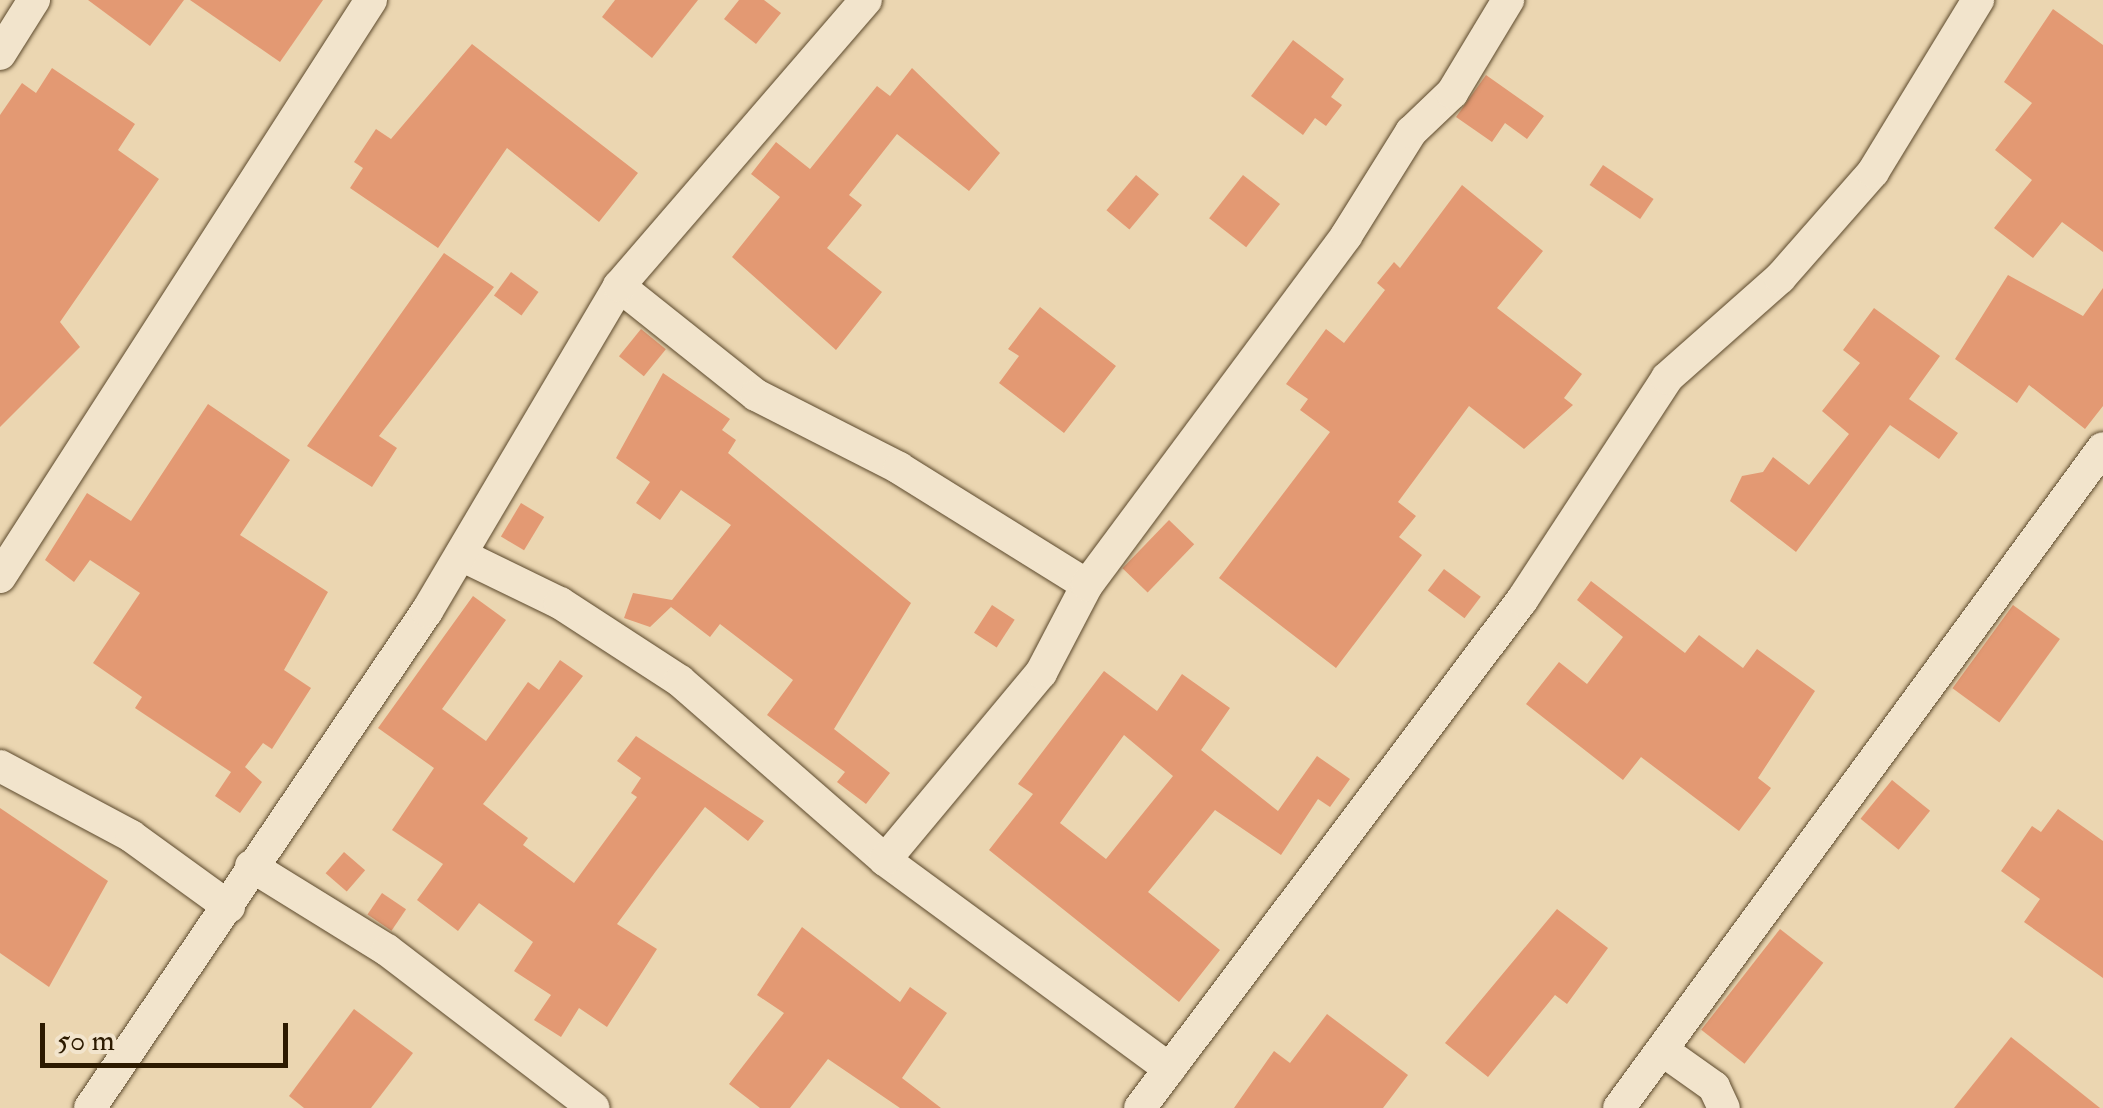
<!DOCTYPE html>
<style>
body{margin:0}
#map{position:relative;width:2103px;height:1108px;overflow:hidden;background:#ebd6b1;font-family:"IM FELL Double Pica",serif}
div>[style]{position:absolute}
[style*='--x']{left:calc(var(--x)*1px);top:calc(var(--y)*1px);width:calc(var(--w)*1px);rotate:calc(var(--a)*1deg)}
.building>*{inset:0;background:#e39973;transform-origin:0 0}
.roads{filter:drop-shadow(0 0 2px #5c492c) drop-shadow(0 0 2px #5c492c)}
.minor>*{height:32px;margin:-16px;padding:0 16px;transform-origin:16px;border-radius:16px;background:#f2e4cc}
span{translate:-50% -50%;white-space:nowrap;text-align:center;line-height:1.15;-webkit-text-stroke:8px #f2e4cc;paint-order:stroke}
.scale{position:absolute;left:40px;top:1023px;width:248px;height:45px;box-sizing:border-box;border:5px solid #2c1a00;border-top:0;padding-left:12px;font-size:30px;line-height:35px;white-space:nowrap;color:#2c1a00;-webkit-text-stroke:8px #f2e4cc;paint-order:stroke}
</style>
<div id="map">
<div class="building">
<i style="clip-path:polygon(88px 0,184px 0,150px 46px)"></i>
<i style="clip-path:polygon(190px 0,323px 0,280px 62px)"></i>
<i style="clip-path:polygon(615px 0,698px 0,652px 58px,602px 17px)"></i>
<i style="clip-path:polygon(739px 0,764px 0,781px 13px,756px 44px,724px 19px)"></i>
<i style="clip-path:polygon(2053px 9px,2103px 45px,2103px 252px,2062px 222px,2033px 258px,1994px 228px,2032px 180px,1995px 150px,2032px 103px,2004px 82px)"></i>
<i style="clip-path:polygon(1293px 40px,1344px 79px,1331px 97px,1342px 105px,1326px 126px,1315px 118px,1303px 135px,1251px 96px)"></i>
<i style="clip-path:polygon(472px 44px,638px 173px,599px 222px,507px 148px,438px 248px,350px 188px,363px 168px,354px 162px,376px 129px,391px 139px)"></i>
<i style="clip-path:polygon(52px 68px,135px 124px,118px 150px,159px 179px,60px 322px,80px 347px,0 427px,0 115px,22px 83px,36px 93px)"></i>
<i style="clip-path:polygon(912px 68px,1000px 153px,969px 191px,897px 134px,849px 195px,862px 205px,827px 248px,882px 292px,836px 350px,732px 257px,780px 197px,751px 174px,776px 142px,810px 169px,877px 86px,890px 96px)"></i>
<i style="clip-path:polygon(1486px 75px,1544px 116px,1527px 139px,1505px 123px,1492px 142px,1456px 117px)"></i>
<i style="left:1603px;top:165px;width:61px;height:24px;rotate:34deg"></i>
<i style="left:1136px;top:175px;width:30px;height:46px;rotate:40deg"></i>
<i style="left:1243px;top:175px;width:47px;height:55px;rotate:38deg"></i>
<i style="clip-path:polygon(1462px 185px,1543px 251px,1497px 308px,1582px 374px,1564px 398px,1573px 405px,1524px 449px,1469px 406px,1398px 502px,1416px 516px,1399px 537px,1422px 555px,1336px 668px,1219px 578px,1330px 432px,1300px 410px,1308px 399px,1286px 384px,1326px 329px,1344px 343px,1385px 290px,1377px 283px,1394px 262px,1400px 268px)"></i>
<i style="clip-path:polygon(444px 253px,494px 287px,379px 436px,397px 448px,372px 487px,307px 446px)"></i>
<i style="left:511px;top:272px;width:34px;height:29px;rotate:36deg"></i>
<i style="clip-path:polygon(2008px 275px,2083px 316px,2103px 288px,2103px 406px,2085px 429px,2029px 385px,2017px 403px,1955px 359px)"></i>
<i style="clip-path:polygon(1040px 307px,1116px 366px,1064px 433px,999px 383px,1019px 356px,1008px 349px)"></i>
<i style="clip-path:polygon(1874px 308px,1940px 356px,1909px 399px,1958px 433px,1939px 459px,1890px 425px,1796px 552px,1730px 501px,1742px 476px,1763px 472px,1773px 457px,1809px 485px,1849px 434px,1822px 411px,1860px 363px,1843px 350px)"></i>
<i style="left:641px;top:329px;width:32px;height:35px;rotate:39deg"></i>
<i style="clip-path:polygon(663px 373px,730px 419px,722px 430px,736px 440px,728px 453px,911px 603px,834px 729px,890px 773px,866px 804px,837px 782px,845px 772px,767px 715px,793px 680px,720px 624px,710px 637px,671px 607px,650px 627px,624px 618px,633px 593px,672px 600px,731px 525px,681px 490px,660px 520px,636px 503px,650px 482px,616px 458px)"></i>
<i style="clip-path:polygon(208px 404px,290px 460px,240px 535px,328px 592px,284px 670px,311px 688px,272px 749px,263px 743px,245px 767px,262px 782px,240px 813px,215px 796px,231px 772px,135px 708px,142px 697px,93px 663px,140px 593px,90px 560px,74px 582px,45px 560px,87px 493px,131px 521px)"></i>
<i style="left:521px;top:503px;width:27px;height:39px;rotate:31deg"></i>
<i style="left:1169px;top:520px;width:35px;height:67px;rotate:44deg"></i>
<i style="left:1444px;top:569px;width:46px;height:27px;rotate:37deg"></i>
<i style="clip-path:polygon(1591px 581px,1685px 653px,1699px 635px,1743px 668px,1757px 649px,1815px 691px,1758px 778px,1771px 788px,1739px 831px,1641px 757px,1623px 780px,1526px 704px,1559px 662px,1587px 684px,1623px 637px,1577px 600px)"></i>
<i style="clip-path:polygon(473px 596px,506px 620px,442px 709px,486px 741px,528px 682px,539px 690px,560px 660px,583px 676px,483px 804px,528px 838px,523px 845px,574px 883px,637px 797px,631px 793px,641px 778px,617px 761px,636px 736px,764px 821px,748px 841px,705px 807px,656px 871px,617px 924px,657px 949px,607px 1027px,579px 1008px,561px 1037px,534px 1020px,551px 995px,514px 971px,533px 942px,479px 903px,458px 931px,417px 900px,443px 864px,392px 830px,434px 768px,378px 728px)"></i>
<i style="left:992px;top:605px;width:27px;height:33px;rotate:33deg"></i>
<i style="left:2013px;top:605px;width:58px;height:103px;rotate:36deg"></i>
<i style="clip-path:polygon(evenodd,1104px 671px,1157px 711px,1182px 674px,1230px 708px,1201px 750px,1278px 811px,1317px 756px,1350px 779px,1330px 807px,1318px 799px,1281px 855px,1215px 810px,1148px 892px,1220px 950px,1179px 1002px,989px 850px,1033px 794px,1018px 784px,1104px 671px,1124px 735px,1173px 776px,1106px 859px,1060px 823px,1124px 735px)"></i>
<i style="left:1892px;top:780px;width:49px;height:50px;rotate:39deg"></i>
<i style="clip-path:polygon(0 808px,108px 881px,49px 987px,0 953px)"></i>
<i style="clip-path:polygon(2058px 809px,2103px 841px,2103px 978px,2024px 922px,2040px 899px,2001px 871px,2032px 826px,2041px 832px)"></i>
<i style="left:344px;top:852px;width:28px;height:28px;rotate:41deg"></i>
<i style="left:382px;top:893px;width:29px;height:26px;rotate:34deg"></i>
<i style="clip-path:polygon(1557px 909px,1608px 948px,1567px 1004px,1555px 995px,1488px 1077px,1445px 1043px)"></i>
<i style="clip-path:polygon(802px 927px,900px 1002px,910px 987px,947px 1013px,902px 1078px,941px 1108px,900px 1108px,828px 1059px,790px 1108px,760px 1108px,729px 1084px,784px 1013px,757px 995px)"></i>
<i style="left:1780px;top:929px;width:55px;height:128px;rotate:38deg"></i>
<i style="clip-path:polygon(354px 1009px,413px 1053px,371px 1108px,304px 1108px,289px 1096px)"></i>
<i style="clip-path:polygon(1327px 1014px,1408px 1075px,1383px 1108px,1234px 1108px,1274px 1051px,1290px 1063px)"></i>
<i style="clip-path:polygon(2011px 1037px,2100px 1108px,1954px 1108px)"></i>
</div>
<div class="roads">
<div class="minor">
<i style="--x:0;--y:54;--w:64;--a:-57.8"></i>
<i style="--x:619;--y:286;--w:175;--a:38.5"></i>
<i style="--x:756;--y:395;--w:161;--a:27"></i>
<i style="--x:899;--y:468;--w:221;--a:31.9"></i>
<i style="--x:461;--y:555;--w:110;--a:25.9"></i>
<i style="--x:560;--y:603;--w:143;--a:33"></i>
<i style="--x:680;--y:681;--w:272;--a:41.1"></i>
<i style="--x:885;--y:860;--w:353;--a:36.3"></i>
<i style="--x:0;--y:577;--w:686;--a:-57.26"></i>
<i style="--x:0;--y:766;--w:149;--a:28.1"></i>
<i style="--x:131;--y:836;--w:121;--a:35.9"></i>
<i style="--x:885;--y:860;--w:244;--a:-50.2"></i>
<i style="--x:1041;--y:673;--w:99;--a:-62.4"></i>
<i style="--x:1087;--y:585;--w:435;--a:-53.4"></i>
<i style="--x:1346;--y:236;--w:123;--a:-58"></i>
<i style="--x:1411;--y:132;--w:57;--a:-43.6"></i>
<i style="--x:1452;--y:93;--w:109;--a:-58.9"></i>
<i style="--x:251;--y:866;--w:160;--a:31.7"></i>
<i style="--x:387;--y:950;--w:260;--a:37.4"></i>
<i style="--x:1662;--y:1050;--w:64;--a:35.4"></i>
<i style="--x:1714;--y:1087;--w:23;--a:65"></i>
<i style="--x:90;--y:1108;--w:600;--a:-55.86"></i>
<i style="--x:427;--y:611;--w:377;--a:-59.4"></i>
<i style="--x:619;--y:286;--w:378;--a:-49.2"></i>
<i style="--x:1140;--y:1108;--w:636;--a:-53.06"></i>
<i style="--x:1522;--y:600;--w:265;--a:-56.8"></i>
<i style="--x:1667;--y:378;--w:151;--a:-41.5"></i>
<i style="--x:1780;--y:278;--w:141;--a:-48.7"></i>
<i style="--x:1873;--y:172;--w:202;--a:-58.6"></i>
<i style="--x:1619;--y:1108;--w:818;--a:-53.75"></i>
</div>
</div>
<div class="scale">50 m</div>
</div>
